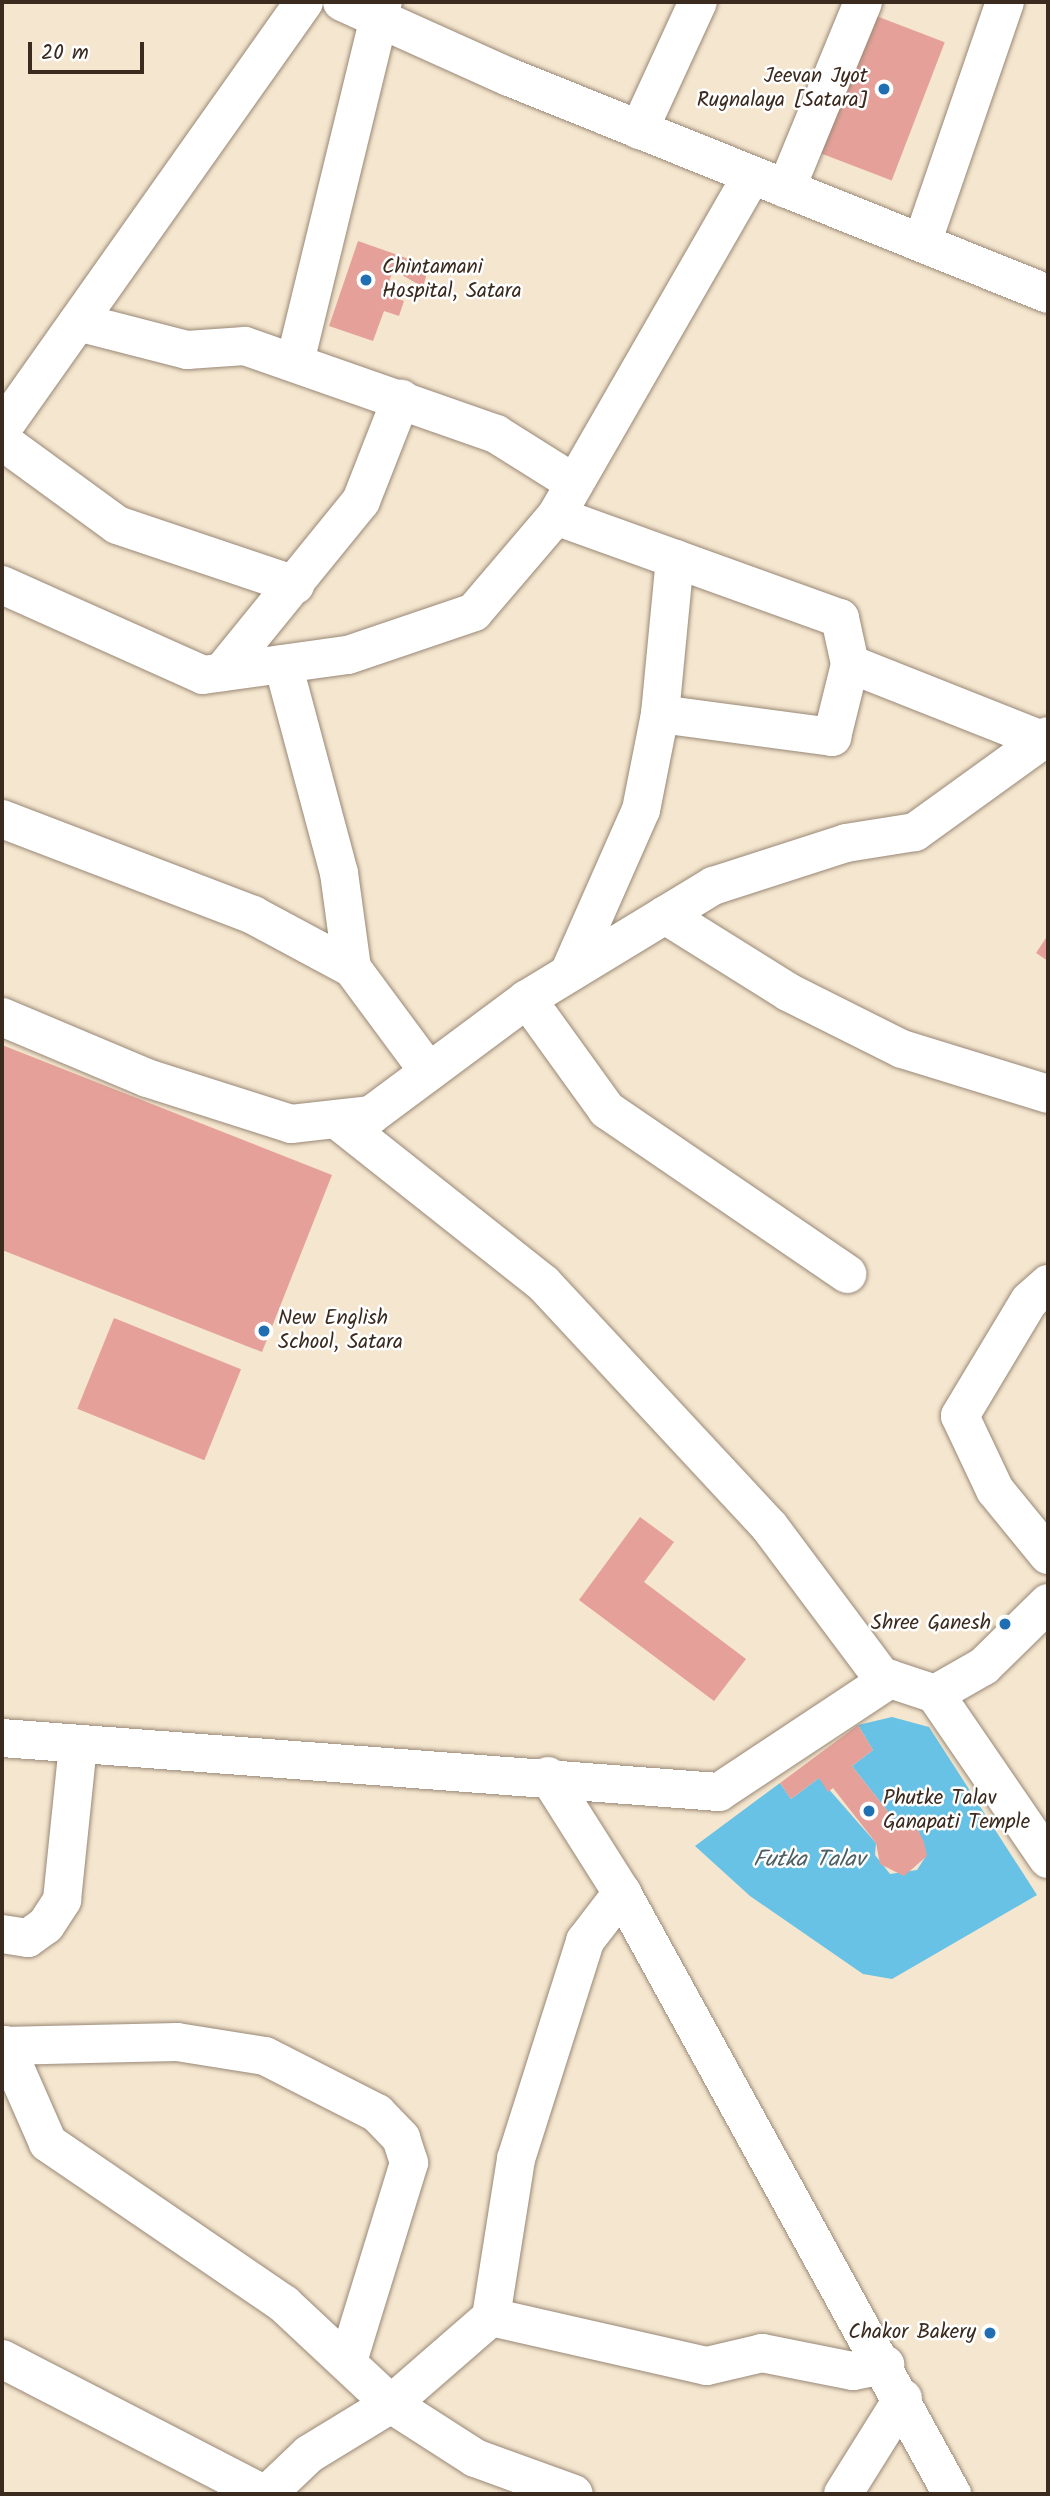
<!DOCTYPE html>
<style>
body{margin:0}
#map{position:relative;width:1050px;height:2496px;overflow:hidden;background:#f5e6cf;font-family:Kalam,sans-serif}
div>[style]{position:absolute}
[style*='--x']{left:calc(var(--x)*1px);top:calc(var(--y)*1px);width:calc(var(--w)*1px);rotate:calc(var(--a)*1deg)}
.water>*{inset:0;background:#68c2e5}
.building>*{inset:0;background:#e5a199;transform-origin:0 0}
.roads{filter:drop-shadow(0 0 2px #988876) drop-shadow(0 0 2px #988876)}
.street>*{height:38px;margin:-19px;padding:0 19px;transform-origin:19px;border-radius:19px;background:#fff}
.dots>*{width:19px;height:19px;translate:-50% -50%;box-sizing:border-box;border:4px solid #fff;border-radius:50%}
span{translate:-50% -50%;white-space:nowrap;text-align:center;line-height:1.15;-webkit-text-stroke:5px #fff;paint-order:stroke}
.poi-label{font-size:21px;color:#3b2a1e}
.right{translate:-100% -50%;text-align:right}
.left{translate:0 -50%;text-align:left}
.water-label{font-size:23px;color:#4b5f64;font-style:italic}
.frame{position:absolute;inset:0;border:4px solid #3b2a1e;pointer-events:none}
.scale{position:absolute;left:28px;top:42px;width:116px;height:32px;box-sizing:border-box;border:4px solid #3b2a1e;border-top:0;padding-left:9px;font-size:21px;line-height:24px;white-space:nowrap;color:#3b2a1e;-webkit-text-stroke:5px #fff;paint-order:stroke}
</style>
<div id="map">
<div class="water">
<i style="clip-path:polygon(892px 1717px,929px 1727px,1037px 1895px,892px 1979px,863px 1974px,750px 1896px,695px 1846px,780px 1783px,791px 1799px,819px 1778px,876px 1843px,875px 1855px,890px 1874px,917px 1870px,926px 1856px,918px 1831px,897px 1823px,852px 1766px,873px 1750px,858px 1725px)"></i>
</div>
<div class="building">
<i style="left:871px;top:14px;width:79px;height:148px;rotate:21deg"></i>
<i style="clip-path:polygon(358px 241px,429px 266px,423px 287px,393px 270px,385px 294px,404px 301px,399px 316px,384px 311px,373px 341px,329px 326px)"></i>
<i style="clip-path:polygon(1048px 935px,1048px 961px,1036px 953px)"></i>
<i style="clip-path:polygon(2px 1045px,332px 1175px,262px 1352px,2px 1250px)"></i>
<i style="left:114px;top:1318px;width:137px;height:98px;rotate:22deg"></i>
<i style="clip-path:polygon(640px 1517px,674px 1542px,644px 1582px,746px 1659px,714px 1701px,579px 1600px)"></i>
<i style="clip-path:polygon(858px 1725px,873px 1750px,852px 1766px,897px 1823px,918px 1830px,924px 1842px,927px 1856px,904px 1876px,880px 1864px,876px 1843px,833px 1788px,828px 1792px,819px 1778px,791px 1799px,780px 1783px)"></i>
</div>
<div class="roads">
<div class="street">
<i style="--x:342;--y:2;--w:183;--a:24.2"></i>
<i style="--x:509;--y:77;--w:581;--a:21.93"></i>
<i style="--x:639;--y:130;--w:141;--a:-65.3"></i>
<i style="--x:786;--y:189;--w:202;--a:-67.6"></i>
<i style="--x:922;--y:243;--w:255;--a:-71"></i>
<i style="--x:78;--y:322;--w:113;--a:14.4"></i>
<i style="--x:187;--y:350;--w:58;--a:-3.9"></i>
<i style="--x:245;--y:346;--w:266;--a:19.3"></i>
<i style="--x:496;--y:434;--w:92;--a:32.1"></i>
<i style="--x:295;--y:362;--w:371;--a:-76.3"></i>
<i style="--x:2;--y:429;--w:523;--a:-54.73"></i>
<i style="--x:2;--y:441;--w:142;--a:36.1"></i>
<i style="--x:117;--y:525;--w:188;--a:18.6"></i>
<i style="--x:556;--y:516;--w:302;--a:19.8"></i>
<i style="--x:840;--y:618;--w:47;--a:77.7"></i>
<i style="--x:850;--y:664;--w:206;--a:21.6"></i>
<i style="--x:2;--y:585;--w:220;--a:24.1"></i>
<i style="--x:203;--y:675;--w:146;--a:-7.9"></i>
<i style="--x:348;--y:655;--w:133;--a:-18.8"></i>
<i style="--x:474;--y:612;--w:126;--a:-49.5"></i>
<i style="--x:556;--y:516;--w:393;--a:-60.1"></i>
<i style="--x:283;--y:664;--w:216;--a:75"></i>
<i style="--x:339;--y:873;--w:96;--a:82.2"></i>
<i style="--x:222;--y:672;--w:220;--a:-50.9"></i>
<i style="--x:361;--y:501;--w:110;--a:-68.6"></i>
<i style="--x:660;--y:714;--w:174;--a:7.6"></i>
<i style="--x:832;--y:737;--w:75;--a:-76.1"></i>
<i style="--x:2;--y:819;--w:269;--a:20.9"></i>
<i style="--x:253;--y:915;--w:112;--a:28.2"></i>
<i style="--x:352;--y:968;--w:129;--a:53.5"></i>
<i style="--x:665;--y:915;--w:145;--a:32"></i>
<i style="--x:788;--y:992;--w:127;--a:26.6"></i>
<i style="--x:902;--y:1049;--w:153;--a:17.1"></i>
<i style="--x:569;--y:973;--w:178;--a:-66.2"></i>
<i style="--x:641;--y:810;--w:98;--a:-78.8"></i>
<i style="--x:660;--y:714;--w:156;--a:-84.5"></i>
<i style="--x:527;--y:999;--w:137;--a:54.2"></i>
<i style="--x:607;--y:1110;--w:291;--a:34.3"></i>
<i style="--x:2;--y:1017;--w:157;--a:22.8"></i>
<i style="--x:147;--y:1078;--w:151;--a:17.7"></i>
<i style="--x:291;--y:1124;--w:81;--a:-6.4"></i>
<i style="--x:371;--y:1115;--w:194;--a:-36.6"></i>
<i style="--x:527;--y:999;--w:218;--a:-31.3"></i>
<i style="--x:713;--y:886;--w:140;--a:-17.9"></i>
<i style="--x:846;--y:843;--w:70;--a:-9.1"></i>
<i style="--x:915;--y:832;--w:164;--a:-35.8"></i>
<i style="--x:336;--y:1119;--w:265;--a:38.4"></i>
<i style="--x:544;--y:1284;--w:330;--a:47.1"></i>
<i style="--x:769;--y:1526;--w:189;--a:53.2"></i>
<i style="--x:882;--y:1677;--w:8;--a:14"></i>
<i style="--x:1048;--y:1284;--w:25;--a:138"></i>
<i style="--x:1029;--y:1301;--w:134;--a:121"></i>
<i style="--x:960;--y:1416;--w:82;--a:64.7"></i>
<i style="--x:995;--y:1490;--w:84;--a:50.8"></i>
<i style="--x:935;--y:1694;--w:200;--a:55.6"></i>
<i style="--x:2;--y:1738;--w:719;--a:4.31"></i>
<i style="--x:719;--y:1792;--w:205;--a:-33.5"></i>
<i style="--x:890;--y:1679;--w:47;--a:18.4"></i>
<i style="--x:935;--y:1694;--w:56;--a:-29.7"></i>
<i style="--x:984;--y:1666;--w:90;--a:-44.5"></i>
<i style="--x:548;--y:1776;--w:138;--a:57.7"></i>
<i style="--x:622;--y:1893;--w:686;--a:61.23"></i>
<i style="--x:2;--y:1934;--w:26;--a:9"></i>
<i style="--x:28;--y:1938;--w:22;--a:-36"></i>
<i style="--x:46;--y:1925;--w:30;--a:-57"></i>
<i style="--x:62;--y:1900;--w:155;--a:-84.1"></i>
<i style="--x:5;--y:2045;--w:107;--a:66.3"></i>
<i style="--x:48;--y:2143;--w:286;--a:34.3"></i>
<i style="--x:284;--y:2304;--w:146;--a:43.1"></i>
<i style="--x:391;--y:2404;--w:100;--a:32.7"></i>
<i style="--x:475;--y:2458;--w:105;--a:20"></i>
<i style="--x:2;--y:2046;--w:175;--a:-1.3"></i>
<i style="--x:177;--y:2042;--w:89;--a:9"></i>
<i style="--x:265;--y:2056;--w:126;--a:27"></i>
<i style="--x:377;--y:2113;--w:35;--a:46"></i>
<i style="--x:401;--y:2138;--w:26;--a:72"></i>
<i style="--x:409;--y:2163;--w:207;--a:107.1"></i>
<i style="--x:491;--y:2317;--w:221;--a:12.8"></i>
<i style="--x:707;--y:2366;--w:57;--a:-13.3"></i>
<i style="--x:762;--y:2353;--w:93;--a:11.2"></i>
<i style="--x:853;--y:2371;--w:33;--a:-11"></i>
<i style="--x:2;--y:2359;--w:294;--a:27.3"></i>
<i style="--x:267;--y:2494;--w:58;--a:-43.6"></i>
<i style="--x:309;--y:2454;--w:96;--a:-31.4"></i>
<i style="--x:391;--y:2404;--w:133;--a:-41"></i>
<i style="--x:491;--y:2317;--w:160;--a:-81"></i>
<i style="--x:516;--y:2159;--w:229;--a:-72.4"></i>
<i style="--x:585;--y:1941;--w:61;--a:-52.4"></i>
<i style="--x:843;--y:2494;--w:113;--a:-58"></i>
</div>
</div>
<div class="dots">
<i style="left:884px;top:89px;background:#1f6fb2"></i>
<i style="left:366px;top:280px;background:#1f6fb2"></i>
<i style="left:264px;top:1331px;background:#1f6fb2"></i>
<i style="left:1005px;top:1624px;background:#1f6fb2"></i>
<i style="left:869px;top:1811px;background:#1f6fb2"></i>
<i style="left:990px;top:2333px;background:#1f6fb2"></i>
</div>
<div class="poi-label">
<span class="right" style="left:868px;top:89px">Jeevan Jyot<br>Rugnalaya [Satara]</span>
<span class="left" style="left:382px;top:280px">Chintamani<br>Hospital, Satara</span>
<span class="left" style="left:278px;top:1331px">New English<br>School, Satara</span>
<span class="right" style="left:991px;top:1624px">Shree Ganesh</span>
<span class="left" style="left:883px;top:1811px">Phutke Talav<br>Ganapati Temple</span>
<span class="right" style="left:976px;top:2333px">Chakor Bakery</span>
</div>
<div class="water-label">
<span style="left:809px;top:1860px">Futka Talav</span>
</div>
<div class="frame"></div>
<div class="scale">20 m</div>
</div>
